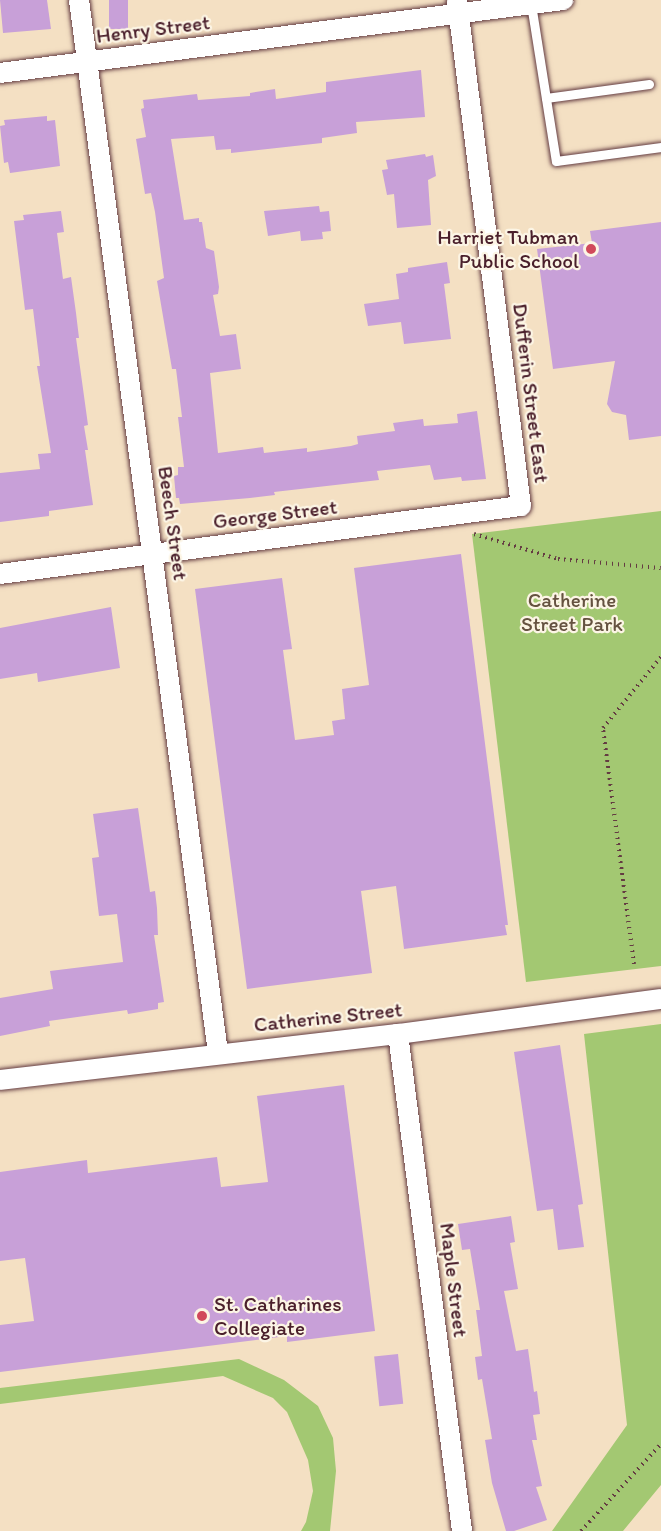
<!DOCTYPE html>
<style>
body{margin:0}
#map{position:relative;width:661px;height:1531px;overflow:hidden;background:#f4e0c3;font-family:Itim,sans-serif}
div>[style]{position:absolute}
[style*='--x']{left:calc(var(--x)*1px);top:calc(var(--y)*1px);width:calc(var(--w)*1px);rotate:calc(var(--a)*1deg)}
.green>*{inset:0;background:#a3c872}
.building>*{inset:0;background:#c8a0d8;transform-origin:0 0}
.path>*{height:4px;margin-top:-2px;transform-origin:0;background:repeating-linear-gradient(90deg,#643c42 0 1.5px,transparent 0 6px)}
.roads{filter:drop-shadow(0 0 2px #643c42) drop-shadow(0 0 2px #643c42)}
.service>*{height:9px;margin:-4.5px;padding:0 4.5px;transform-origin:4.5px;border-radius:4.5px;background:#fff}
.minor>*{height:20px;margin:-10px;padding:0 10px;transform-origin:10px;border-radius:10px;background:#fff}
.dots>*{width:16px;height:16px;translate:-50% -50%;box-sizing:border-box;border:3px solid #fcf5e5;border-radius:50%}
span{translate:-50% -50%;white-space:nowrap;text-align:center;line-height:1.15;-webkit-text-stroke:4.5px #fcf5e5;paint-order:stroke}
.street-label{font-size:21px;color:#4a1f2b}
.poi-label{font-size:21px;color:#4a1f2b}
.right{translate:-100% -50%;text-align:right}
.left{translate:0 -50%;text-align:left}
.park-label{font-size:21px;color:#655240}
</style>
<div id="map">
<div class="green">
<i style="clip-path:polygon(661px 511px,661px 966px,526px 982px,472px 534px)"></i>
<i style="clip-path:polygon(661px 1024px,661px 1485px,623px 1531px,552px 1531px,627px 1425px,584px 1034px)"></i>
<i style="clip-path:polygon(239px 1359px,284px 1380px,318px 1406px,333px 1438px,336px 1471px,330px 1531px,301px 1531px,306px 1522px,313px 1491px,308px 1460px,287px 1412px,273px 1398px,223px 1376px,0 1404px,0 1388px)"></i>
</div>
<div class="building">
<i style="clip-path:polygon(0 0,47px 0,51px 29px,3px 33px)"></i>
<i style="left:109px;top:0;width:19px;height:29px"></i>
<i style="clip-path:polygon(421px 70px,425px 117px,356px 122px,357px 133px,322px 138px,322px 143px,231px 153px,231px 149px,216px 150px,214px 136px,171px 139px,184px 220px,199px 218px,199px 222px,202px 222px,206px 248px,214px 251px,219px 287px,218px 294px,213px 295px,220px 336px,236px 334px,241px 369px,210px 373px,218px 453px,263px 447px,264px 453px,307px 448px,307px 452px,351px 446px,358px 444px,357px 436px,395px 431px,393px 423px,423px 419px,424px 426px,458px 423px,457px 414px,477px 411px,486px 479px,462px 481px,461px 477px,434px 480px,430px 465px,377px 471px,379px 480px,274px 492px,275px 495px,250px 498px,180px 504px,179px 498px,176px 498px,174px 476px,178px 475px,178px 467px,184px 467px,178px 417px,182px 417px,176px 369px,172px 369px,157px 281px,164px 278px,155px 212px,151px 193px,145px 194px,136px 139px,146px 137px,141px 109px,144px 108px,143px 100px,197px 94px,198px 100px,250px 96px,250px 93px,275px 89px,276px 99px,326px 92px,326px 82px)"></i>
<i style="clip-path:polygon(47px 116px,47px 121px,55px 120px,60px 166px,10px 173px,8px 162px,4px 163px,0 126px,5px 125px,4px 120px)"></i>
<i style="clip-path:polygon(425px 154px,426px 157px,433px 155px,436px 176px,428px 180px,431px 225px,397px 228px,394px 194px,387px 195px,382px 170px,388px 169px,386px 160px)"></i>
<i style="clip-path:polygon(319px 206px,320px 212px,329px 211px,331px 231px,322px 232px,323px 239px,301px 241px,300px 231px,268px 236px,264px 211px)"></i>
<i style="clip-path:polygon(61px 211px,64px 232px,57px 233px,63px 279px,71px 277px,76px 313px,79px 338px,76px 338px,88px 425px,84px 426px,88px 450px,85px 450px,93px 505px,49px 511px,49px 516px,0 522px,0 473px,40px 469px,38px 454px,51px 453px,37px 366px,40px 366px,33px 309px,25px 310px,14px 221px,24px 220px,23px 215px)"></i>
<i style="clip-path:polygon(661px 222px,661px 436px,629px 440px,626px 415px,612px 412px,607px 404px,615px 361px,553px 369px,537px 249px,592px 243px,590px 231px)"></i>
<i style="clip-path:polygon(447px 262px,450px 283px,444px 284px,451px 339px,404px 344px,401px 322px,368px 326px,364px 304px,399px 299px,396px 274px,408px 272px,408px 268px)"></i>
<i style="clip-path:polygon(461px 554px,508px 925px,505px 925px,507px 935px,404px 949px,396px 886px,361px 891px,372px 973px,247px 989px,195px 589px,282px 578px,292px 649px,283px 650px,295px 740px,334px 735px,332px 721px,345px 719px,342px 689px,369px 685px,354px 568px)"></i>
<i style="clip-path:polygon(111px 607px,120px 668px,38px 682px,37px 673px,0 679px,0 628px)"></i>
<i style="clip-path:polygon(138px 808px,150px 892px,155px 891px,157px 908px,158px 935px,154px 935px,164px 1002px,158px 1003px,158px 1009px,128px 1014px,127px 1010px,49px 1021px,50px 1026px,0 1036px,0 998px,53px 989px,50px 971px,123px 962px,117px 914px,99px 916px,92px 858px,99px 857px,93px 814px)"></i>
<i style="clip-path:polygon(560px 1045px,583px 1204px,578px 1205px,584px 1247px,558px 1250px,553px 1209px,537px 1211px,514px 1052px)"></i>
<i style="clip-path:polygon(344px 1085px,375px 1331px,287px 1342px,287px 1336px,0 1372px,0 1325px,34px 1321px,25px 1258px,0 1261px,0 1172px,87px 1160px,88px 1173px,217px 1157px,221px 1187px,268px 1182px,257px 1096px)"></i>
<i style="clip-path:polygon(511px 1216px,515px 1242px,510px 1243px,518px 1289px,504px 1291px,516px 1351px,528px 1349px,534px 1392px,537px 1391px,540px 1414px,533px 1415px,537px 1440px,532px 1440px,542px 1486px,536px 1487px,547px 1520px,514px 1531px,506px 1531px,492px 1483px,485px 1440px,492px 1439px,482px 1379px,478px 1380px,475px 1357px,482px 1356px,476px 1310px,480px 1310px,470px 1249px,462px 1250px,458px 1224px)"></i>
<i style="left:398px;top:1354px;width:50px;height:24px;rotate:84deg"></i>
</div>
<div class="path">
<i style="--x:474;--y:534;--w:88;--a:16.6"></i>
<i style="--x:558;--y:559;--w:103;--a:5"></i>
<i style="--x:634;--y:964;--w:238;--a:-97.5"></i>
<i style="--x:603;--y:728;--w:92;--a:-50.8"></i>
<i style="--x:581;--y:1531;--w:118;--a:-47.4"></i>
</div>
<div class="roads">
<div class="service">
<i style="--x:531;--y:4;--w:159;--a:81"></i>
<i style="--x:556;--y:161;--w:106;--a:-7.6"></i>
<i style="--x:546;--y:98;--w:104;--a:-7.7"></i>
</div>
<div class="minor">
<i style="--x:79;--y:0;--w:1062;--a:82.48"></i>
<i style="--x:0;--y:73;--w:568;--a:-7.39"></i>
<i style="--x:0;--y:574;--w:525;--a:-7.44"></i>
<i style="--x:521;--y:506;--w:510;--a:-97.21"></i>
<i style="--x:398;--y:1034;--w:501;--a:82.66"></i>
<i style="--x:0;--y:1080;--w:401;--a:-6.6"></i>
<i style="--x:398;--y:1034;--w:265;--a:-7.6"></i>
</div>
</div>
<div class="dots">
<i style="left:591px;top:249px;background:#d1495b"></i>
<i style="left:202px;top:1316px;background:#d1495b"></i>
</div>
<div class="street-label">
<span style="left:153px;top:29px;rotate:-7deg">Henry Street</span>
<span style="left:531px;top:393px;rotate:83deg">Dufferin Street East</span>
<span style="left:275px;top:514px;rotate:-7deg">George Street</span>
<span style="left:173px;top:523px;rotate:82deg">Beech Street</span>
<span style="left:328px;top:1017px;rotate:-6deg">Catherine Street</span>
<span style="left:454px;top:1280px;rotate:83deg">Maple Street</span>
</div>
<div class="poi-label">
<span class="right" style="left:579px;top:249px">Harriet Tubman<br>Public School</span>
<span class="left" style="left:214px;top:1316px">St. Catharines<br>Collegiate</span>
</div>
<div class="park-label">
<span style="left:572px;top:612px">Catherine<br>Street Park</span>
</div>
</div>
